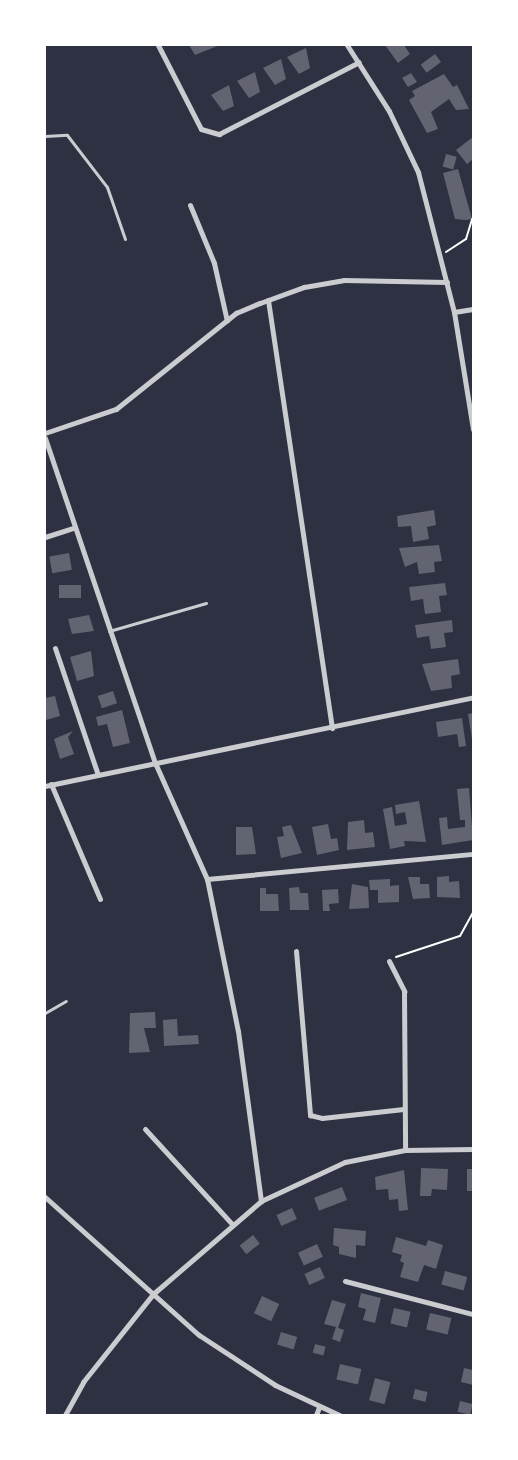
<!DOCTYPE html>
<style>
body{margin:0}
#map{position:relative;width:518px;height:1460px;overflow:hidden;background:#2d3142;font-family:"Nunito Sans",sans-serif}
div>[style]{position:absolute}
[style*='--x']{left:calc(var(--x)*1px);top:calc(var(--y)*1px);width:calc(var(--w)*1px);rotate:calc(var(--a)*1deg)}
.building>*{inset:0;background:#626471;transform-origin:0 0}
.path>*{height:2px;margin:-1px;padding:0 1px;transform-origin:1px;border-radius:1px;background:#fff}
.service>*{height:3px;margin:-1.5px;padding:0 1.5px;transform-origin:1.5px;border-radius:1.5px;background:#caccd0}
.minor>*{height:5px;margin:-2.5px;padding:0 2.5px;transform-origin:2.5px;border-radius:2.5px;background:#caccd0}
span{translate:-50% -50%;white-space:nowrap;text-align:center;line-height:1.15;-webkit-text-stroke:4.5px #fff;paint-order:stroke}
.frame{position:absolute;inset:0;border:46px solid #fff;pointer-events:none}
</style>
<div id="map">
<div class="building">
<i style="clip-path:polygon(189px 45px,220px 45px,195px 55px)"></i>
<i style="clip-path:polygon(385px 45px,404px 45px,410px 54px,398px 63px)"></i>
<i style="clip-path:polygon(306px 48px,310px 68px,299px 74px,287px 57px)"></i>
<i style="left:435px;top:54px;width:10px;height:18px;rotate:53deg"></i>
<i style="clip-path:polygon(281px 59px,286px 79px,275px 85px,263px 68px)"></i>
<i style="clip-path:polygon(255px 72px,260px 92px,249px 98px,237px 81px)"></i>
<i style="clip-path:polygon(411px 73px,417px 82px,408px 87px,402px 78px)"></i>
<i style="clip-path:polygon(444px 74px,453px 87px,457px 85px,469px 109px,456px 110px,449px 99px,431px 112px,438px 129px,427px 133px,409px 100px,415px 96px,412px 91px)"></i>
<i style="clip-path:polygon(229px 85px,234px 106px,223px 111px,211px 95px)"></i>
<i style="clip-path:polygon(473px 137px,473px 159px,467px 164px,456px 150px)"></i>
<i style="left:446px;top:154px;width:11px;height:13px;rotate:15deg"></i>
<i style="clip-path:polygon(458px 169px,472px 219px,466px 220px,455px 219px,443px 173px)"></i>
<i style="clip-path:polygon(434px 510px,436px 525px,427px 527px,429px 539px,413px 542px,411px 526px,398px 527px,397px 516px)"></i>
<i style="clip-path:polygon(439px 545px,442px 561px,434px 562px,435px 572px,419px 574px,417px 562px,405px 567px,399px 548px)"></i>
<i style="left:69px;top:553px;width:17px;height:20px;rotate:80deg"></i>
<i style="clip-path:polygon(445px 583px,447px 595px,439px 596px,441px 612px,425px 614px,423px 599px,411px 601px,409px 587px)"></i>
<i style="left:81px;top:585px;width:13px;height:22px;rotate:90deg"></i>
<i style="clip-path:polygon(89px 615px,94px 631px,72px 634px,68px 619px)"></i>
<i style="clip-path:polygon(452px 620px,453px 632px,444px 633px,446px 647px,431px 649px,429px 636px,417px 638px,415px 625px)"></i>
<i style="clip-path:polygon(91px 651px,94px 676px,77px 681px,70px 657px)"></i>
<i style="clip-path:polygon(458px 659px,460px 674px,451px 676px,452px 688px,431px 691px,422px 664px)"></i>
<i style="left:113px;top:691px;width:13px;height:16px;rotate:72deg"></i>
<i style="clip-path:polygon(55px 696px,60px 716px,46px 720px,45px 698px)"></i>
<i style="clip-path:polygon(122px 710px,130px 743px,113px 747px,107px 724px,98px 726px,96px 717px)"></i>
<i style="clip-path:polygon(473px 713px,473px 739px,472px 739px,468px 714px)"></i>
<i style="clip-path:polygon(462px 718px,466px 746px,459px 747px,457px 734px,438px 737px,436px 722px)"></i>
<i style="clip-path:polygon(73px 731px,68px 737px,74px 754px,60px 759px,54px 739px)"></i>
<i style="clip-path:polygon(469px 788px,473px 840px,442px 845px,439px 818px,447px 817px,448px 829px,465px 827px,465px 820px,460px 820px,457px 789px)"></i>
<i style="clip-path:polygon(419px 801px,426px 842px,404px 841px,405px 846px,390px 849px,383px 809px,392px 807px,395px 826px,407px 824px,405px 812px,396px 814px,395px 805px)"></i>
<i style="clip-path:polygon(364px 820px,365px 833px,373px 832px,375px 847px,347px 850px,348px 822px)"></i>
<i style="clip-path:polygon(328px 824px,331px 839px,337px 838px,339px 850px,317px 855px,312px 827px)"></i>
<i style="clip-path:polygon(291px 825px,302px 853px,281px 858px,277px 837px,284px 836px,282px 827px)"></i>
<i style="clip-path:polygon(236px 827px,252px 827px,256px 854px,236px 855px)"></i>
<i style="clip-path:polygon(449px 876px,449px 882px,459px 881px,460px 898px,437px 897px,437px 877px)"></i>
<i style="clip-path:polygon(408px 877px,420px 877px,420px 884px,429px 884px,430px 898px,413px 899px)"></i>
<i style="clip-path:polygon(390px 879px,390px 886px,399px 885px,399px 902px,378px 903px,378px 890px,370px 890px,369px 880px)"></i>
<i style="clip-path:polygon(352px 884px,368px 887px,369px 908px,349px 909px)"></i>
<i style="clip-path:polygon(299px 887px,300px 893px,308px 893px,309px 910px,290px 910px,289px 888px)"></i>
<i style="clip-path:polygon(260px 888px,266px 888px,266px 894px,278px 894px,279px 911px,260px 911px)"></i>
<i style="clip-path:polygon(338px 889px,339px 903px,329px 904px,330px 911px,323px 911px,322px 890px)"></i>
<i style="clip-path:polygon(155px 1012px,156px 1028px,144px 1028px,150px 1052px,129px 1053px,130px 1013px)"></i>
<i style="clip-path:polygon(177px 1019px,178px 1036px,198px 1035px,199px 1044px,164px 1046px,163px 1020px)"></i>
<i style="clip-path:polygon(421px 1168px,448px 1169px,447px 1190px,432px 1189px,431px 1196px,420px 1196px)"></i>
<i style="left:467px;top:1169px;width:6px;height:22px"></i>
<i style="clip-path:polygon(404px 1170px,408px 1210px,399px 1211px,398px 1199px,389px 1200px,388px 1189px,376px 1190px,375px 1177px)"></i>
<i style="left:342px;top:1187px;width:14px;height:30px;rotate:69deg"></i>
<i style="left:292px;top:1208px;width:12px;height:17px;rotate:66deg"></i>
<i style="clip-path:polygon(334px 1228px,366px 1231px,365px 1246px,356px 1245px,356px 1258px,339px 1254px,339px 1247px,333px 1245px)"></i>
<i style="left:253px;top:1235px;width:11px;height:17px;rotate:52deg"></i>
<i style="clip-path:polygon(396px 1237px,426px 1246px,428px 1240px,443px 1245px,436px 1269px,424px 1265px,418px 1282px,400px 1277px,404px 1263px,400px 1261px,402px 1255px,392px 1252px)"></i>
<i style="left:317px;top:1244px;width:14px;height:21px;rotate:65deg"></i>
<i style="left:320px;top:1267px;width:12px;height:17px;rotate:66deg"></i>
<i style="left:445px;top:1271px;width:23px;height:14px;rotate:15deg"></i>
<i style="clip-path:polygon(361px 1293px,381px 1298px,375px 1323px,363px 1320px,366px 1309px,358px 1307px)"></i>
<i style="left:262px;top:1296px;width:19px;height:19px;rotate:25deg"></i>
<i style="clip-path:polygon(332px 1300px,346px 1304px,338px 1328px,344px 1330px,340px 1342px,332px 1339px,336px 1327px,324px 1324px)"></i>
<i style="left:394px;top:1308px;width:17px;height:16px;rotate:13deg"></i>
<i style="left:430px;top:1313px;width:22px;height:17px;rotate:13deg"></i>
<i style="left:281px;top:1332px;width:17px;height:13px;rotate:17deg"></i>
<i style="left:315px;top:1344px;width:11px;height:9px;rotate:15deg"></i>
<i style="left:340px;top:1364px;width:22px;height:16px;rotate:13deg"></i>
<i style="clip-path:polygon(464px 1368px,473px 1370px,473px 1385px,461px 1382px)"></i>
<i style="left:375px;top:1378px;width:16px;height:23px;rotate:15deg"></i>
<i style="left:415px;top:1389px;width:13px;height:10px;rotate:13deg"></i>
<i style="left:460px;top:1401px;width:13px;height:11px;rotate:13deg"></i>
</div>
<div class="path">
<i style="--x:446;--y:252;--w:24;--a:-33"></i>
<i style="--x:466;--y:239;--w:21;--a:-73"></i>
<i style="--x:396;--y:957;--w:67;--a:-18.2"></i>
<i style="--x:460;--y:936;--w:26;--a:-61"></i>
</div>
<div class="service">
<i style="--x:45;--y:136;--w:22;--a:-3"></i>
<i style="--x:67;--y:135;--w:66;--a:52.4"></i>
<i style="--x:107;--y:187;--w:55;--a:70.9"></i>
<i style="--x:109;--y:631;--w:101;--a:-16.1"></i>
<i style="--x:45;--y:1013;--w:24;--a:-30"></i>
</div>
<div class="minor">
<i style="--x:158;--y:45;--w:94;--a:62.9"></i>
<i style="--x:201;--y:129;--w:19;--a:16"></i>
<i style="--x:219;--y:134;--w:157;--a:-27.2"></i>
<i style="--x:347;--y:45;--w:78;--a:57.5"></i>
<i style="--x:389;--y:111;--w:68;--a:64.6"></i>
<i style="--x:418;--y:172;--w:145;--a:75.6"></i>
<i style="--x:454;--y:312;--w:119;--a:80.8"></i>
<i style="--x:190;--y:205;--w:63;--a:67.5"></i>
<i style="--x:214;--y:263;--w:59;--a:77.4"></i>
<i style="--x:268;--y:300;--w:433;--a:81.5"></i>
<i style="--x:454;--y:312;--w:19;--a:-9"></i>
<i style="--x:45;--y:433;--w:75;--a:-18.7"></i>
<i style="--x:116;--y:409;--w:154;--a:-38.7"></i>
<i style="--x:236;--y:313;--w:26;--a:-23"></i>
<i style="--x:260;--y:303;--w:47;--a:-20"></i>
<i style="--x:304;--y:287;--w:41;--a:-9.9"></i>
<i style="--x:344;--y:280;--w:103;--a:1.1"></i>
<i style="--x:45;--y:438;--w:345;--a:71.3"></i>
<i style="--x:156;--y:765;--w:125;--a:65.9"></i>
<i style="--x:207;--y:879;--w:155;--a:78.5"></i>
<i style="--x:238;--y:1031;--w:172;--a:82.3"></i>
<i style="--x:45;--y:537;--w:29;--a:-18"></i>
<i style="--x:55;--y:648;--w:134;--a:71.3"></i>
<i style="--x:51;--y:784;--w:125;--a:66.9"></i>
<i style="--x:45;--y:786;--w:437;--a:-11.7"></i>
<i style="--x:207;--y:879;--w:267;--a:-5.4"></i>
<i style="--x:296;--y:951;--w:165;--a:85.1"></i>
<i style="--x:310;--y:1115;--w:12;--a:14"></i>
<i style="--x:322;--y:1118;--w:82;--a:-6.3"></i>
<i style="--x:389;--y:961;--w:34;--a:63"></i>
<i style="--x:404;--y:991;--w:159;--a:89.6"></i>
<i style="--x:145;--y:1129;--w:129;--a:47.5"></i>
<i style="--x:45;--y:1197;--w:207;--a:41.9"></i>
<i style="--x:199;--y:1335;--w:91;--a:33.3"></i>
<i style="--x:275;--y:1385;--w:71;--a:25.1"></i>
<i style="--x:345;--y:1281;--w:132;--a:14.5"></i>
<i style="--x:65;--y:1415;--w:38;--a:-61"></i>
<i style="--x:83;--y:1382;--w:112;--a:-51.5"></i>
<i style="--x:153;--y:1294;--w:143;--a:-40.7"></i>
<i style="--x:261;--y:1201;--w:93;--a:-24.9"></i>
<i style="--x:345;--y:1162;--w:61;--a:-11.3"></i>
<i style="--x:405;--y:1150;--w:68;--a:-0.8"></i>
<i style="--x:316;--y:1415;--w:9;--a:-69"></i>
</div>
<div class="frame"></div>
</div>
